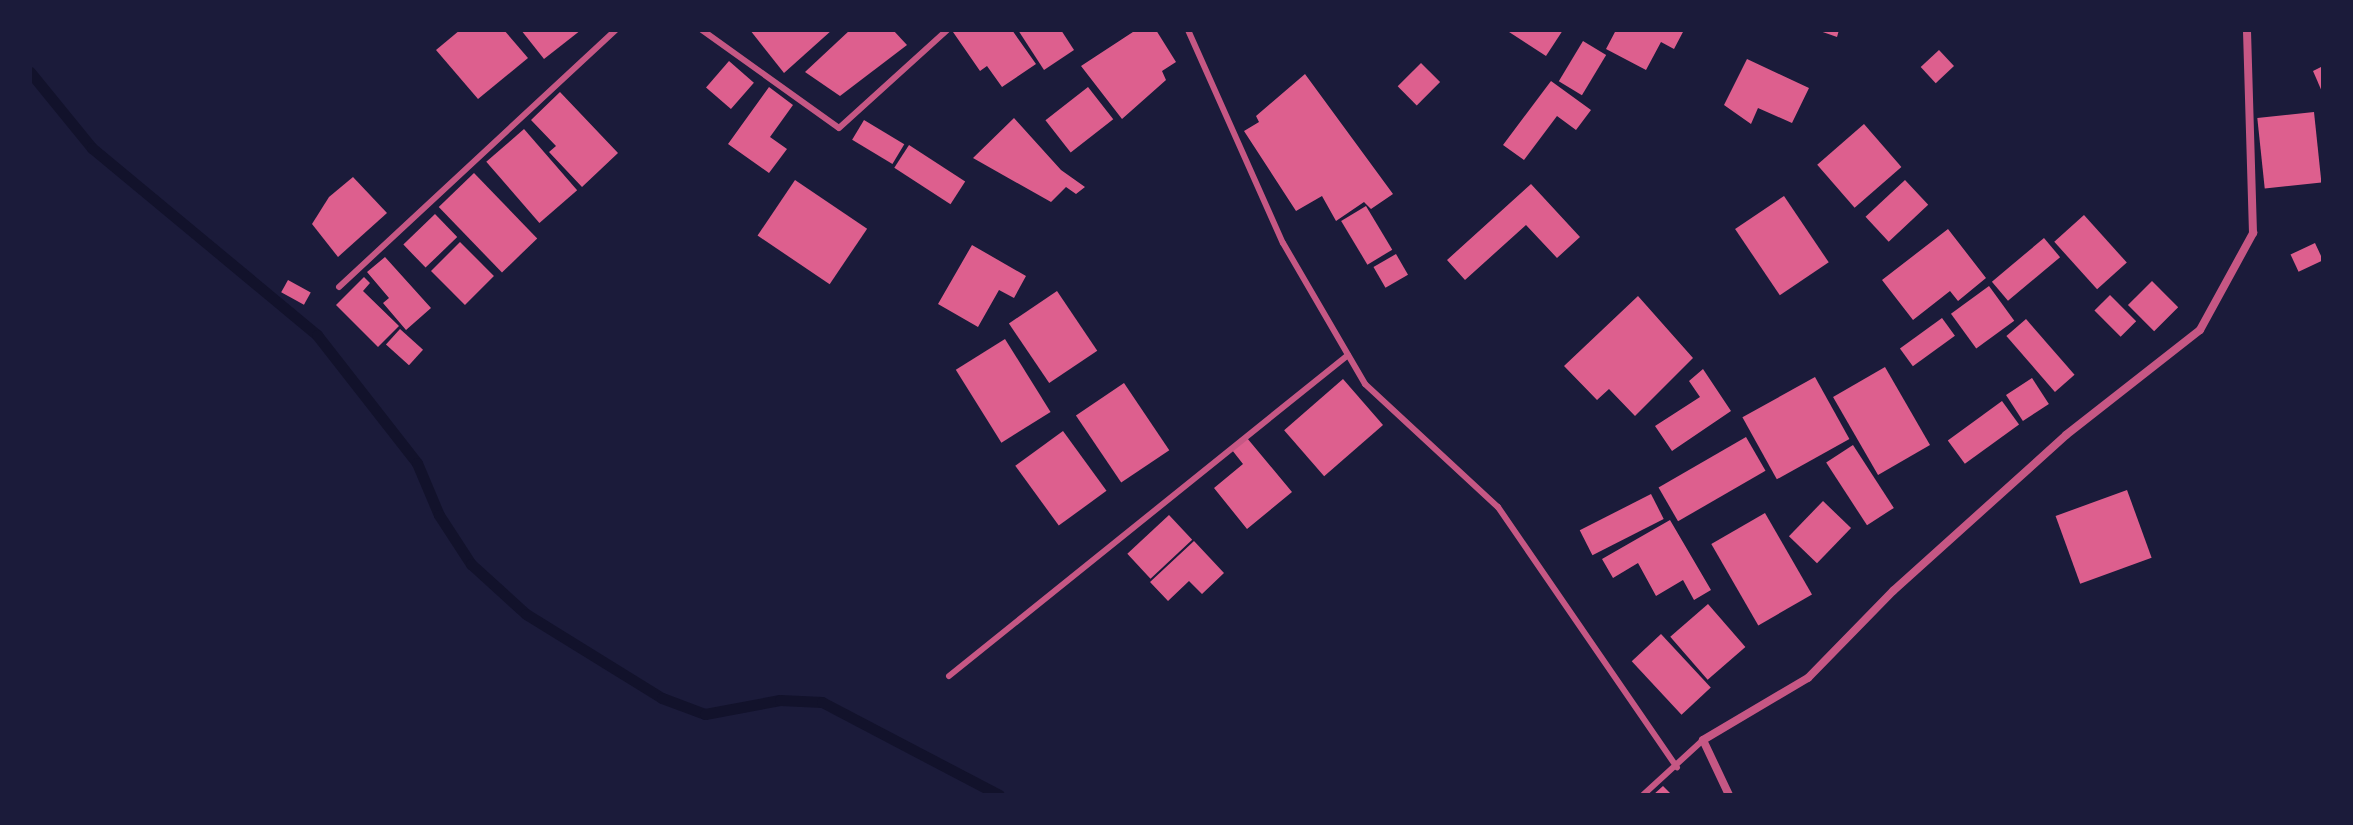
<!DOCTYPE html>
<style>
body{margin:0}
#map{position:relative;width:2353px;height:825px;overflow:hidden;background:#1b1b3a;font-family:Rubik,sans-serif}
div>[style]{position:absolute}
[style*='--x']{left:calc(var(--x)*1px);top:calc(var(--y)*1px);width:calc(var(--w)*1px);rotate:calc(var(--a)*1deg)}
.stream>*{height:11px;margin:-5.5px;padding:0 5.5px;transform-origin:5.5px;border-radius:5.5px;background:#12122b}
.building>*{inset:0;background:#dd5f8e;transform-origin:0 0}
.service>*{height:6px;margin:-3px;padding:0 3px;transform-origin:3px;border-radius:3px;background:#c65784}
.minor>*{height:8px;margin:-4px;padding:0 4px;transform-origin:4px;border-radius:4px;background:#c65784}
span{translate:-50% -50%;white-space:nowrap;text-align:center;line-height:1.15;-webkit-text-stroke:8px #1b1b3a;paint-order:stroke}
.frame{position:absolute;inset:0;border:32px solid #1b1b3a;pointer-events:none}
</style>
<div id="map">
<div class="stream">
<i style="--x:30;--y:72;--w:98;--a:50.8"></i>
<i style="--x:92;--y:148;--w:293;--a:39.7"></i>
<i style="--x:317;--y:335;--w:162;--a:52"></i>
<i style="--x:417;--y:463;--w:56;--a:67.1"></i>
<i style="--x:439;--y:515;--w:59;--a:56.9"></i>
<i style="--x:471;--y:564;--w:74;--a:42.3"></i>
<i style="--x:526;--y:614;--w:160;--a:31.7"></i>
<i style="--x:662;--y:698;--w:46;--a:20.4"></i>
<i style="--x:705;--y:714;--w:76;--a:-10.6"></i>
<i style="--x:780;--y:700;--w:42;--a:2.7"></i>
<i style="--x:822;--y:702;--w:200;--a:27.7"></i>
</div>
<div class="building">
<i style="clip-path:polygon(460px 30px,504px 30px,528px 58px,478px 99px,436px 50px)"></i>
<i style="clip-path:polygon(521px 30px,581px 30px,544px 59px)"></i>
<i style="clip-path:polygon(750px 30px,832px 30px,784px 73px)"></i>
<i style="clip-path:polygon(850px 30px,893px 30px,907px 45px,840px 96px,805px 72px)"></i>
<i style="clip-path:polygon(957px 30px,1012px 30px,1036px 64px,1002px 87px,987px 66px,980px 71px,953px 32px)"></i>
<i style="clip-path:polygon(1018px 30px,1061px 30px,1074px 50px,1044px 70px)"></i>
<i style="clip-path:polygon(1136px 30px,1156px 30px,1176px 62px,1162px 71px,1166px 80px,1122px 119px,1081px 66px)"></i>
<i style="clip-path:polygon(1506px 30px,1563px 30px,1546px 56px)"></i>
<i style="clip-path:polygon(1616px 30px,1684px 30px,1674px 49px,1661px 42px,1646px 70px,1606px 49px)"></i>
<i style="clip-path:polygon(1817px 30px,1839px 30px,1837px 37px)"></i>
<i style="left:1583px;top:41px;width:27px;height:47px;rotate:31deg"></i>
<i style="left:1939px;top:50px;width:22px;height:25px;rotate:47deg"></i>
<i style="clip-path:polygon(1747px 59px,1809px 88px,1792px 123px,1758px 108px,1751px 124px,1724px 105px)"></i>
<i style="left:729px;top:61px;width:33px;height:35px;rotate:41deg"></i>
<i style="left:1421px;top:63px;width:27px;height:33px;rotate:45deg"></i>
<i style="clip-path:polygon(2323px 66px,2323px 94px,2313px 71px)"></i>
<i style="clip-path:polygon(1305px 74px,1393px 194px,1371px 209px,1364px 202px,1336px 221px,1322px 196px,1296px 211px,1244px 131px,1259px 122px,1256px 116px)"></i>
<i style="clip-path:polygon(1551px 81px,1591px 110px,1576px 130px,1557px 116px,1524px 160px,1503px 145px)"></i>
<i style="clip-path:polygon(769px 87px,793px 105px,770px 137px,787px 149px,769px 173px,728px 144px)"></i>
<i style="left:1088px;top:87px;width:41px;height:54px;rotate:52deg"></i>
<i style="clip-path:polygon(560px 92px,618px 153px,582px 187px,549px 152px,556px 146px,531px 120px)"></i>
<i style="left:2314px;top:112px;width:71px;height:57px;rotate:84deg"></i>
<i style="clip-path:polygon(1014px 118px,1061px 170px,1085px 187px,1076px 194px,1066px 187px,1051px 202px,973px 158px)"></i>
<i style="left:864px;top:120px;width:47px;height:23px;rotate:31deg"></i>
<i style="left:1864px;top:124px;width:57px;height:62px;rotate:49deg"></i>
<i style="left:524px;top:129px;width:81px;height:50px;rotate:49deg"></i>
<i style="left:909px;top:145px;width:67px;height:27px;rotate:33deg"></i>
<i style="left:474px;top:173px;width:91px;height:49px;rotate:46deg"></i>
<i style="clip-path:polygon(353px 177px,387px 213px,338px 257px,312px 224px,329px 197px)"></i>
<i style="left:795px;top:180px;width:87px;height:67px;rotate:34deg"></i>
<i style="left:1905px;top:180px;width:34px;height:54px;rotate:47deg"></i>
<i style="clip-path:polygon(1531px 184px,1580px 237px,1557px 258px,1526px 225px,1465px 280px,1447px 260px)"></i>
<i style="left:1784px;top:196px;width:80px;height:59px;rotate:56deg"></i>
<i style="left:1366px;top:206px;width:51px;height:29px;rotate:59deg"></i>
<i style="left:435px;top:214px;width:32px;height:44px;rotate:46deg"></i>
<i style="left:2084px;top:215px;width:64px;height:40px;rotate:48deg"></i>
<i style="clip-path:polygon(1948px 229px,1986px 278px,1958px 301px,1950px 291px,1913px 320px,1882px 280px)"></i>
<i style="left:2044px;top:238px;width:25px;height:68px;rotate:50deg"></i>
<i style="left:460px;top:242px;width:48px;height:41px;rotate:45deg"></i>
<i style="left:2315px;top:243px;width:19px;height:27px;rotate:65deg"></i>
<i style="clip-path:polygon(972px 245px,1026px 276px,1014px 298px,999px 290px,978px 327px,938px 304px)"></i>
<i style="left:1396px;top:254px;width:24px;height:26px;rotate:60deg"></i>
<i style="clip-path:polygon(385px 257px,431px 308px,406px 330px,383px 303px,389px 298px,367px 272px)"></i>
<i style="clip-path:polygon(364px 277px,370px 283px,363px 291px,399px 326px,378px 347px,336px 305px)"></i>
<i style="left:288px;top:280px;width:26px;height:14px;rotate:29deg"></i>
<i style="left:2152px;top:281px;width:37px;height:34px;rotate:45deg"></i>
<i style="left:1989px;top:286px;width:43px;height:47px;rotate:54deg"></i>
<i style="left:1057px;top:291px;width:72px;height:58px;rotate:56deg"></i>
<i style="left:2110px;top:295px;width:37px;height:22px;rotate:45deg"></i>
<i style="clip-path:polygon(1638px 296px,1693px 358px,1635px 416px,1609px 389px,1597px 400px,1564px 366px)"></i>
<i style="left:1942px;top:318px;width:22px;height:52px;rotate:54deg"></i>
<i style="left:2026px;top:319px;width:74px;height:26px;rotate:49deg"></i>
<i style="left:400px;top:329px;width:31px;height:21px;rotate:42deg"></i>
<i style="left:1005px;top:339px;width:86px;height:58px;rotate:58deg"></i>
<i style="left:1885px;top:367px;width:90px;height:60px;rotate:60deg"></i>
<i style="clip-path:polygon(1703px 369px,1731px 411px,1672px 451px,1655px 426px,1700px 397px,1689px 381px)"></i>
<i style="left:1815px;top:377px;width:71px;height:83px;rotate:61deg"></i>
<i style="left:2032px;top:378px;width:31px;height:31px;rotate:57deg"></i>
<i style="left:1343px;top:379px;width:61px;height:78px;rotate:49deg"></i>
<i style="left:1124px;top:383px;width:81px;height:58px;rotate:56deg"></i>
<i style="left:2002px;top:401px;width:29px;height:67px;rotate:54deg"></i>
<i style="left:1063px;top:431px;width:74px;height:59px;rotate:54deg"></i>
<i style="left:1746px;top:437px;width:39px;height:101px;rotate:60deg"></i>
<i style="clip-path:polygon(1247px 438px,1292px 492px,1247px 529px,1214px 488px,1243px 464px,1232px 450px)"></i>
<i style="left:1853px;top:445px;width:75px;height:32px;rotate:57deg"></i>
<i style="left:2127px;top:490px;width:72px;height:76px;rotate:70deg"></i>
<i style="left:1651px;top:494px;width:28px;height:80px;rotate:63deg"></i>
<i style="left:1823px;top:501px;width:39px;height:49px;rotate:44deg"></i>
<i style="left:1765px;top:513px;width:94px;height:62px;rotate:60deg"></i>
<i style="left:1169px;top:515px;width:34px;height:57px;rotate:47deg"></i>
<i style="clip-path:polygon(1670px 520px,1711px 590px,1694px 600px,1683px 580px,1656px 596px,1638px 563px,1613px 578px,1602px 559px)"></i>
<i style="clip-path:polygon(1194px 541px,1224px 573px,1202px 594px,1189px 581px,1168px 601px,1150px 582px)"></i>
<i style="left:1708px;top:604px;width:57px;height:50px;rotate:49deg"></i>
<i style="left:1661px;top:634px;width:73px;height:40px;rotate:47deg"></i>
<i style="clip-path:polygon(1663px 786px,1672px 795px,1653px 795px)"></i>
</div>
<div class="service">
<i style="--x:702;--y:30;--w:168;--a:35.6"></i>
<i style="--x:839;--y:128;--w:146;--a:-42.2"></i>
<i style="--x:1188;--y:30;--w:233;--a:66"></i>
<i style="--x:1283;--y:243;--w:163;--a:59.8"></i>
<i style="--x:1365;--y:384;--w:181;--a:42.8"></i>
<i style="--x:1498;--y:507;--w:316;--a:55.5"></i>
<i style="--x:339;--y:287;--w:378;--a:-42.9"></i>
<i style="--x:949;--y:676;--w:512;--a:-38.82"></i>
<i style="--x:1643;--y:795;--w:81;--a:-42.5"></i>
</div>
<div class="minor">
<i style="--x:1729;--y:795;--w:61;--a:-115.3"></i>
<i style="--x:1703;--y:740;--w:122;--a:-30.6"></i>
<i style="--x:1808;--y:678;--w:122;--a:-45.7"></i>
<i style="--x:1893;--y:591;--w:233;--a:-42"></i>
<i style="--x:2066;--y:435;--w:170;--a:-38.1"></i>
<i style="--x:2200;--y:330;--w:111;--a:-61.3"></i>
<i style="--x:2253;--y:233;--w:203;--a:-91.7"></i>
</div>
<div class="frame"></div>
</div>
